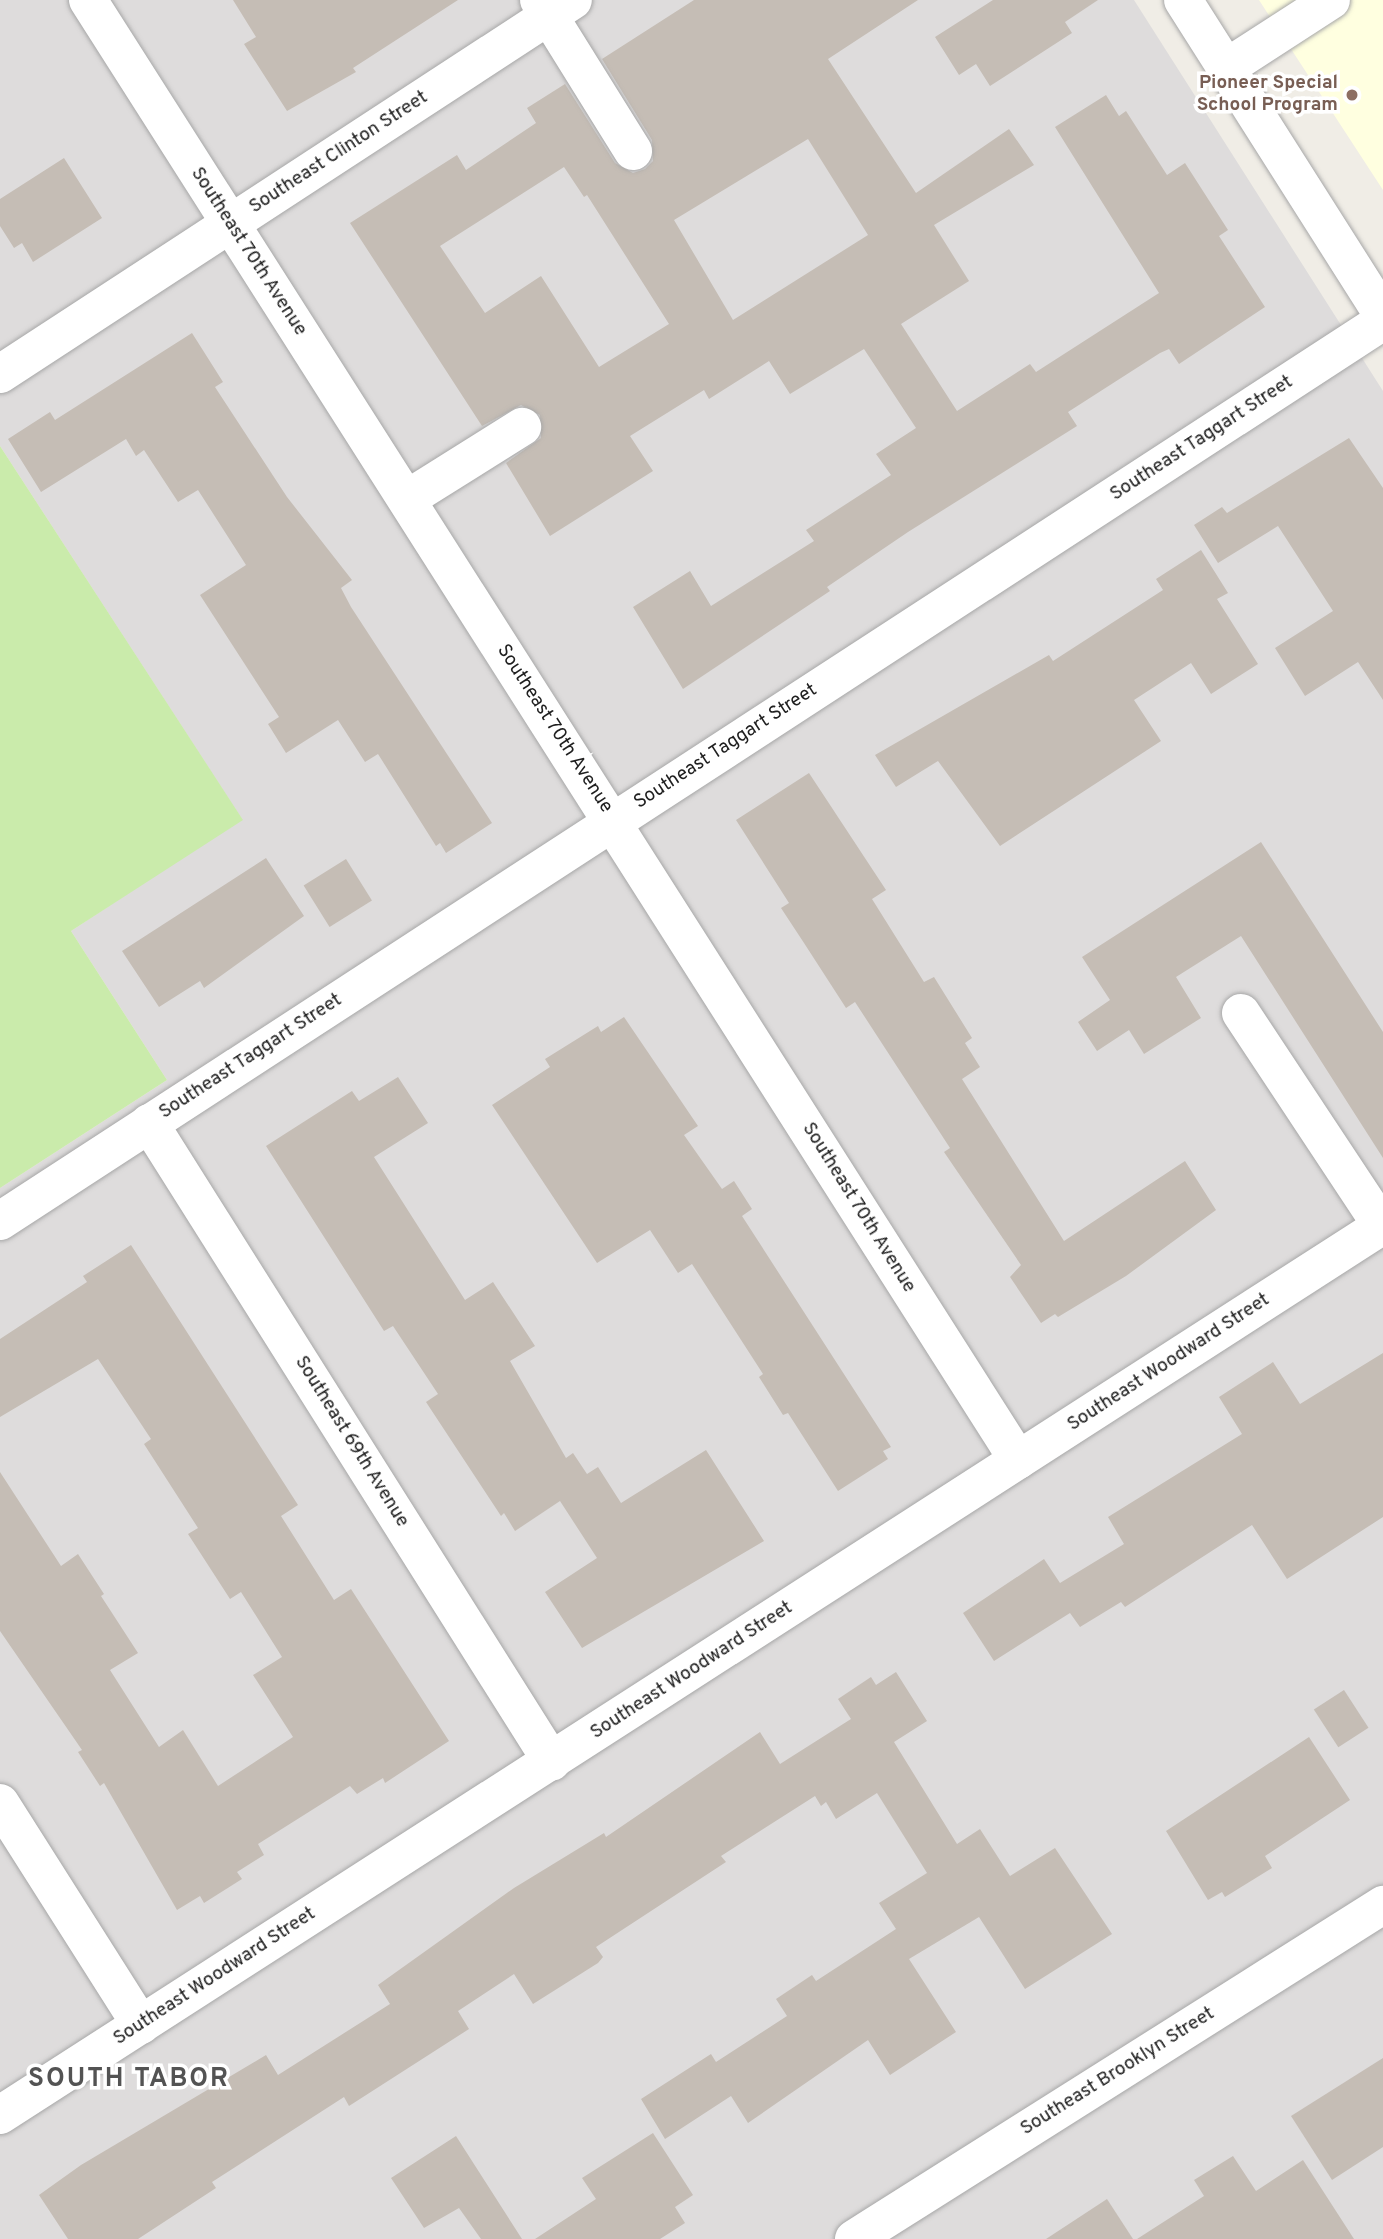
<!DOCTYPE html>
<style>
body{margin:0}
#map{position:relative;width:1383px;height:2239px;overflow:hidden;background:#f0ede6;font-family:Overpass,sans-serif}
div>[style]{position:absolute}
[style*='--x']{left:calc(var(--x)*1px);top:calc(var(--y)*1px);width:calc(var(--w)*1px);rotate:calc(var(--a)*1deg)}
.residential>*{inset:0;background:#dedcdc}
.education>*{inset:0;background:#ffffe0}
.grass>*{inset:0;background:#caebab}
.building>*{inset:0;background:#c5bdb5;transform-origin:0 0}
.roads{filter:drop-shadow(0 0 2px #a7a7a7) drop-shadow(0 0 2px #a7a7a7)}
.minor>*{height:38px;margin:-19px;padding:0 19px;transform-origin:19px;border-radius:19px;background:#fff}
.dots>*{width:19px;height:19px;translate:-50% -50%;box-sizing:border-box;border:4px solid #fff;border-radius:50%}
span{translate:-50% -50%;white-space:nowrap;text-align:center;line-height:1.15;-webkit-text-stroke:7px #fff;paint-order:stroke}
.education-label{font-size:19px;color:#785e54;font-weight:700}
.right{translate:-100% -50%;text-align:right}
.street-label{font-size:19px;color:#202020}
.district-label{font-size:26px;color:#535353;font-weight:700;letter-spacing:2px}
</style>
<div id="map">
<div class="residential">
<i style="clip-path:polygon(0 0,1134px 0,1383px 391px,1383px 2239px,0 2239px,0 1188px,167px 1080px,71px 931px,242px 819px,0 446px)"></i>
</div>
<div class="education">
<i style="clip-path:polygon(1259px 0,1383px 0,1383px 190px)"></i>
</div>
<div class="grass">
<i style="clip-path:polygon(0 446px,243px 820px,71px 931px,167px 1080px,0 1188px)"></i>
</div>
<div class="building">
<i style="clip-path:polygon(233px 0,458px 0,353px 68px,356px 72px,287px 111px,244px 44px,256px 37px)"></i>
<i style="clip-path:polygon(evenodd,694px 0,918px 0,828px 59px,916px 193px,1009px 129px,1034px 165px,934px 225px,969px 281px,901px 324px,957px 411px,1030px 364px,1036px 372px,1159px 293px,1055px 127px,1106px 95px,1119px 116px,1126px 111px,1167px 175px,1185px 163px,1228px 230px,1219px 236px,1265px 307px,1179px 364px,1169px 349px,1160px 353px,1068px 412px,1077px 426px,908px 532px,827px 587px,830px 591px,683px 689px,633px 607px,690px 571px,711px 606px,814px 541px,806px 530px,891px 475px,876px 454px,916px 428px,864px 349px,790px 394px,769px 361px,709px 399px,704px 390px,630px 436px,653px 471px,550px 536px,506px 463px,541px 438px,540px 415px,521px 405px,482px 426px,350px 223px,457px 155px,466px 170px,536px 123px,527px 108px,565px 84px,615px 163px,633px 173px,645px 169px,653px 161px,652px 140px,602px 59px,694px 0,808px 139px,868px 235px,733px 320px,674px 220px,808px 139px,694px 0,564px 167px,584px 197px,587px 195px,669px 324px,599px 367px,541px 276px,485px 313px,440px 246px,564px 167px)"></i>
<i style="clip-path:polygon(993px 0,1098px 0,1065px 22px,1072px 33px,990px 86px,976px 64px,959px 75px,935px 37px)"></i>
<i style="clip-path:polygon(64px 158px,102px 218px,33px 262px,22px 243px,14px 248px,0 226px,0 199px)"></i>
<i style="clip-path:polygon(192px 333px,223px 382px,215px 387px,287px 497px,352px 580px,341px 588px,351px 607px,492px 823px,446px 853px,440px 843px,436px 846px,378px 754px,365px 762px,338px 720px,286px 753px,268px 724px,279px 717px,200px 595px,246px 565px,198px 490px,178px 502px,144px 450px,136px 456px,126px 439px,41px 492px,8px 439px,50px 412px,55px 420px)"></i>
<i style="clip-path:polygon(1349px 438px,1383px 488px,1383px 700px,1358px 662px,1305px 696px,1275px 648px,1333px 611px,1278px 526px,1218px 563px,1194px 525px,1222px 507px,1227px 513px)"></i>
<i style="clip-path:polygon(1201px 550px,1228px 593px,1217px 599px,1258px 664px,1211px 694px,1191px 663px,1134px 700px,1161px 741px,1000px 846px,938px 761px,896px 787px,875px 755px,1049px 655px,1053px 661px,1163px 590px,1156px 579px)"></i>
<i style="clip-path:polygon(809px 773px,886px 890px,872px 899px,924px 982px,934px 977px,972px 1038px,965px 1043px,980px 1067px,962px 1079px,1064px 1241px,1185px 1161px,1216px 1210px,1126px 1276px,1058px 1317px,1055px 1314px,1041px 1323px,1010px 1277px,1021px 1265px,944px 1152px,950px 1148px,855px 1002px,846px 1008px,804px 943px,781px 908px,789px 903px,736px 820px)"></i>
<i style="clip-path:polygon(1261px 842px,1383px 1032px,1383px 1158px,1241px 936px,1176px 977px,1201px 1018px,1144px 1054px,1129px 1030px,1097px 1051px,1078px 1022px,1110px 1000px,1082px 957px)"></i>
<i style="clip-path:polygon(266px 858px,304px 916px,204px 988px,200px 981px,159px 1007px,122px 951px)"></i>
<i style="left:346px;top:859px;width:49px;height:50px;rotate:58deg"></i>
<i style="clip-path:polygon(624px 1017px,698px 1126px,684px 1135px,722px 1189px,734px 1181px,752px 1209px,742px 1216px,891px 1447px,883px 1451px,888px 1459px,838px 1491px,788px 1413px,783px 1415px,759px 1377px,763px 1374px,692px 1264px,678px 1273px,650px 1230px,597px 1263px,492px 1105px,550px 1067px,545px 1059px,598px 1026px,601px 1032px)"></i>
<i style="clip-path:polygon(398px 1077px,428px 1123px,374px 1157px,465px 1300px,493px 1282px,535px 1346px,510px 1361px,566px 1458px,573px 1453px,587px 1474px,598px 1467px,621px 1503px,706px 1450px,764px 1541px,582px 1648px,545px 1592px,597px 1558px,560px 1501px,515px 1531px,504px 1513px,501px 1516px,426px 1402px,438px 1394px,393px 1326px,384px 1331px,266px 1146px,352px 1091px,359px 1101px)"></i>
<i style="clip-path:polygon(131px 1245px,298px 1505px,281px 1516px,334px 1600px,351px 1589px,449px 1741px,385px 1783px,383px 1778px,357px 1794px,350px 1786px,258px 1844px,264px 1855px,237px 1872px,242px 1879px,204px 1903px,200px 1896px,177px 1910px,104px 1783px,100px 1786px,78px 1752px,82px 1750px,0 1631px,0 1472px,61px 1566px,78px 1554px,104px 1594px,101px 1596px,138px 1653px,110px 1670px,159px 1747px,183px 1730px,218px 1786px,293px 1737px,253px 1675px,282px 1657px,241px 1592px,230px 1599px,188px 1534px,198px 1528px,144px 1444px,151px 1439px,98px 1359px,0 1417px,0 1339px,87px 1282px,83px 1276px)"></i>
<i style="clip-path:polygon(1383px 1353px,1383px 1517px,1287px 1579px,1252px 1525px,1125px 1607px,1121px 1602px,1080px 1627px,1070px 1613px,994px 1661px,963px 1613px,1044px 1559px,1060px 1583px,1124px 1544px,1108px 1517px,1242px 1434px,1219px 1397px,1273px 1362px,1300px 1404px)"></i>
<i style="clip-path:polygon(896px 1672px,927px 1721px,894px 1742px,957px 1844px,980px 1829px,1010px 1876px,1055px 1848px,1112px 1934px,1025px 1989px,979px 1917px,909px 1959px,956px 2032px,890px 2075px,868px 2040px,748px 2123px,731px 2096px,665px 2139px,641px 2099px,711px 2054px,716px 2062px,787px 2016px,776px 1999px,812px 1975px,816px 1981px,896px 1929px,879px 1903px,927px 1873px,877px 1793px,836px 1819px,826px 1802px,821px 1806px,815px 1796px,721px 1856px,726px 1862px,596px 1947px,603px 1957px,598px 1963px,533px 2004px,514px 1974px,458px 2011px,469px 2029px,349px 2106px,344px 2097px,212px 2182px,216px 2188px,138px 2239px,68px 2239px,39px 2195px,81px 2165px,266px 2055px,278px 2075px,390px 2004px,378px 1985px,514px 1888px,604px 1833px,606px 1837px,760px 1732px,780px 1764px,851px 1719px,838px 1699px,871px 1677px,876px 1685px)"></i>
<i style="left:1344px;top:1690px;width:45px;height:36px;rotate:57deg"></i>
<i style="clip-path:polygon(1309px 1737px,1350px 1800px,1265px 1856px,1272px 1868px,1225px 1897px,1222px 1892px,1208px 1900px,1166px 1831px)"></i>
<i style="clip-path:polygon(1383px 2058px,1383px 2147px,1332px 2180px,1291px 2116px)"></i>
<i style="clip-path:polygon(653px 2133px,693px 2195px,675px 2207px,685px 2223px,660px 2239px,535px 2239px,596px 2199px,582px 2178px)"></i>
<i style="clip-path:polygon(456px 2136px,522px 2239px,481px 2239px,459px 2208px,424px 2228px,391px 2178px)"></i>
<i style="clip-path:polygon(1233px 2156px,1256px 2191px,1303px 2160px,1354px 2239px,1137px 2239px,1204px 2196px,1194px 2180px)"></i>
<i style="clip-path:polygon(1107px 2199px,1133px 2239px,1046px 2239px)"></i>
</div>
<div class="roads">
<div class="minor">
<i style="--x:88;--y:0;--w:1731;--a:57.5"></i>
<i style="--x:539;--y:0;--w:178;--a:58.1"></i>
<i style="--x:1183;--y:0;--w:373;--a:57.6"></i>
<i style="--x:1226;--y:68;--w:125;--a:-32.9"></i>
<i style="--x:0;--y:374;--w:684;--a:-33.13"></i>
<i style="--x:407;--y:499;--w:136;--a:-32.1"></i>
<i style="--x:1241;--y:1013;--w:255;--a:56.5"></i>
<i style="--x:149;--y:1123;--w:755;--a:57.76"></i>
<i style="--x:0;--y:1221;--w:1650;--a:-33.05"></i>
<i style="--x:0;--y:1803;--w:263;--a:57.6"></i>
<i style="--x:0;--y:2115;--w:1645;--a:-32.76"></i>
<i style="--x:854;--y:2239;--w:626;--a:-32.27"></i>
</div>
</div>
<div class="dots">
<i style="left:1352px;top:95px;background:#8d6e63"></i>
</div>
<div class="education-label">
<span class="right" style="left:1338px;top:95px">Pioneer Special<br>School Program</span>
</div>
<div class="street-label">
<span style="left:339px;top:153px;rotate:-33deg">Southeast Clinton Street</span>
<span style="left:248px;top:252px;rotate:57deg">Southeast 70th Avenue</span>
<span style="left:1202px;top:439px;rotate:-33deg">Southeast Taggart Street</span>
<span style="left:554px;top:729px;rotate:57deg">Southeast 70th Avenue</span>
<span style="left:726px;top:747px;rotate:-33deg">Southeast Taggart Street</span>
<span style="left:251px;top:1057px;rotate:-33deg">Southeast Taggart Street</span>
<span style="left:858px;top:1208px;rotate:58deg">Southeast 70th Avenue</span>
<span style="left:1169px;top:1363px;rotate:-33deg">Southeast Woodward Street</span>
<span style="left:351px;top:1442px;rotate:58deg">Southeast 69th Avenue</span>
<span style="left:692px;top:1671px;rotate:-33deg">Southeast Woodward Street</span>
<span style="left:215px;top:1977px;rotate:-33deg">Southeast Woodward Street</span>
<span style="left:1118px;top:2072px;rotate:-32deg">Southeast Brooklyn Street</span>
</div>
<div class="district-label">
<span style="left:129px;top:2080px">SOUTH TABOR</span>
</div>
</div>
